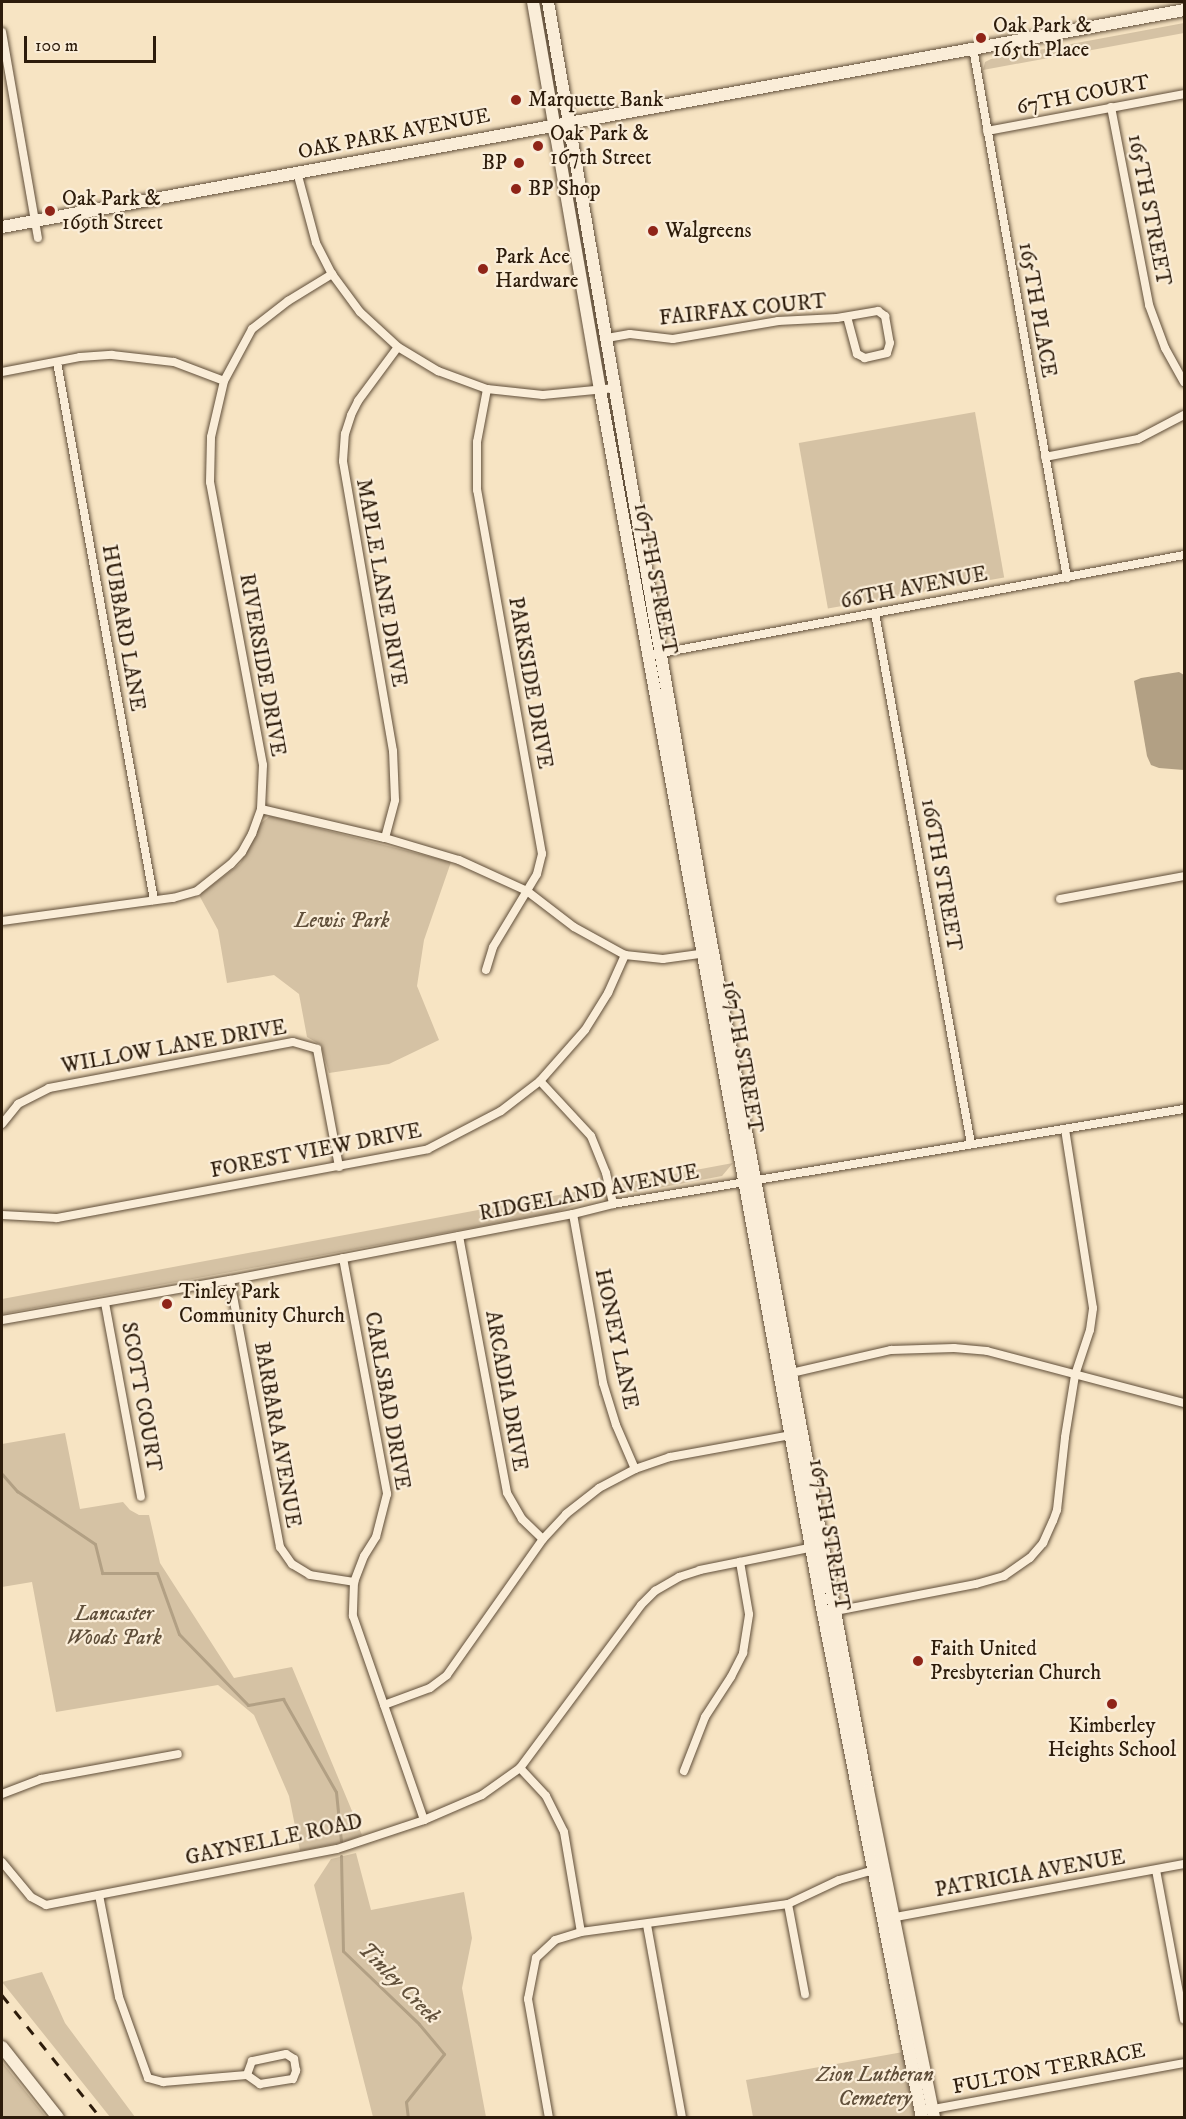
<!DOCTYPE html>
<style>
body{margin:0}
#map{position:relative;width:1186px;height:2119px;overflow:hidden;background:#f7e4c3;font-family:"IM FELL DW Pica",serif}
div>[style]{position:absolute}
[style*='--x']{left:calc(var(--x)*1px);top:calc(var(--y)*1px);width:calc(var(--w)*1px);rotate:calc(var(--a)*1deg)}
.green>*{inset:0;background:#d5c2a4;transform-origin:0 0}
.water>*{inset:0;background:#b2a084}
.stream>*{height:3px;margin:-1.5px;padding:0 1.5px;transform-origin:1.5px;border-radius:1.5px;background:#b2a084}
.roads{filter:drop-shadow(0 0 2px #604e39) drop-shadow(0 0 2px #604e39)}
.street>*{height:8px;margin:-4px;padding:0 4px;transform-origin:4px;border-radius:4px;background:#faedd8}
.secondary>*{height:12px;margin:-6px;padding:0 6px;transform-origin:6px;border-radius:6px;background:#faedd8}
.rail>*{height:3px;margin-top:-1.5px;transform-origin:0;background:repeating-linear-gradient(90deg,#2d1c0b 0 10px,transparent 0 20px)}
.dots>*{width:16px;height:16px;translate:-50% -50%;box-sizing:border-box;border:3px solid #faedd8;border-radius:50%}
span{translate:-50% -50%;white-space:nowrap;text-align:center;line-height:1.15;-webkit-text-stroke:4.5px #faedd8;paint-order:stroke}
.poi-label{font-size:21px;color:#2d1c0b}
.left{translate:0 -50%;text-align:left}
.right{translate:-100% -50%;text-align:right}
.street-label{font-size:21px;color:#2d1c0b}
.park-label{font-size:21px;color:#5f4e39;font-style:italic}
.water-label{font-size:22px;color:#62513b;font-style:italic}
.frame{position:absolute;inset:0;border:3px solid #2d1c0b;pointer-events:none}
.scale{position:absolute;left:24px;top:36px;width:132px;height:27px;box-sizing:border-box;border:3px solid #2d1c0b;border-top:0;padding-left:8px;font-size:18px;line-height:21px;white-space:nowrap;color:#2d1c0b;-webkit-text-stroke:4px #faedd8;paint-order:stroke}
</style>
<div id="map">
<div class="green">
<i style="clip-path:polygon(1184px 23px,1184px 33px,983px 70px,985px 62px,991px 59px)"></i>
<i style="left:975px;top:412px;width:168px;height:179px;rotate:80deg"></i>
<i style="clip-path:polygon(270px 816px,451px 862px,424px 940px,417px 986px,439px 1040px,389px 1064px,329px 1073px,321px 1045px,307px 1037px,299px 994px,274px 975px,227px 983px,218px 930px,199px 895px,240px 864px,261px 823px)"></i>
<i style="clip-path:polygon(733px 1163px,722px 1176px,637px 1192px,619px 1191px,615px 1185px)"></i>
<i style="clip-path:polygon(601px 1187px,596px 1196px,557px 1212px,2px 1314px,2px 1299px)"></i>
<i style="clip-path:polygon(65px 1433px,80px 1509px,123px 1502px,130px 1510px,139px 1515px,149px 1515px,160px 1563px,234px 1678px,292px 1667px,362px 1835px,345px 1842px,300px 1851px,289px 1796px,254px 1715px,218px 1685px,56px 1712px,32px 1582px,2px 1587px,2px 1444px)"></i>
<i style="clip-path:polygon(356px 1853px,371px 1910px,464px 1892px,472px 1938px,462px 1988px,486px 2117px,373px 2117px,314px 1885px,331px 1859px)"></i>
<i style="clip-path:polygon(42px 1972px,65px 2023px,135px 2117px,110px 2117px,2px 1982px)"></i>
<i style="clip-path:polygon(903px 2052px,915px 2117px,753px 2117px,746px 2080px)"></i>
<i style="clip-path:polygon(2px 2062px,46px 2117px,2px 2117px)"></i>
</div>
<div class="water">
<i style="clip-path:polygon(1179px 672px,1184px 675px,1184px 770px,1159px 768px,1151px 765px,1147px 756px,1134px 681px,1141px 678px)"></i>
</div>
<div class="stream">
<i style="--x:2;--y:1474;--w:23;--a:49"></i>
<i style="--x:17;--y:1491;--w:94;--a:34.2"></i>
<i style="--x:95;--y:1544;--w:30;--a:76"></i>
<i style="--x:102;--y:1573;--w:55;--a:0"></i>
<i style="--x:157;--y:1573;--w:65;--a:70.2"></i>
<i style="--x:179;--y:1634;--w:99;--a:45.8"></i>
<i style="--x:248;--y:1705;--w:36;--a:-10"></i>
<i style="--x:283;--y:1699;--w:107;--a:60.3"></i>
<i style="--x:336;--y:1792;--w:49;--a:84.2"></i>
<i style="--x:341;--y:1856;--w:95;--a:88.8"></i>
<i style="--x:343;--y:1951;--w:105;--a:43.8"></i>
<i style="--x:419;--y:2024;--w:39;--a:50"></i>
<i style="--x:444;--y:2054;--w:61;--a:128.4"></i>
<i style="--x:406;--y:2102;--w:16;--a:83"></i>
</div>
<div class="roads">
<div class="street">
<i style="--x:2;--y:32;--w:209;--a:80.1"></i>
<i style="--x:973;--y:48;--w:538;--a:79.94"></i>
<i style="--x:1111;--y:107;--w:202;--a:79.1"></i>
<i style="--x:1149;--y:305;--w:46;--a:69.6"></i>
<i style="--x:1165;--y:348;--w:39;--a:61"></i>
<i style="--x:987;--y:131;--w:200;--a:-10.6"></i>
<i style="--x:297;--y:172;--w:73;--a:75"></i>
<i style="--x:316;--y:243;--w:35;--a:63"></i>
<i style="--x:332;--y:274;--w:47;--a:53.6"></i>
<i style="--x:360;--y:312;--w:52;--a:42.6"></i>
<i style="--x:398;--y:347;--w:47;--a:31"></i>
<i style="--x:438;--y:371;--w:52;--a:20.2"></i>
<i style="--x:487;--y:389;--w:56;--a:6.1"></i>
<i style="--x:543;--y:395;--w:73;--a:-5.5"></i>
<i style="--x:607;--y:338;--w:23;--a:-10"></i>
<i style="--x:630;--y:334;--w:43;--a:6.6"></i>
<i style="--x:673;--y:339;--w:107;--a:-9.7"></i>
<i style="--x:778;--y:321;--w:59;--a:-2.9"></i>
<i style="--x:837;--y:318;--w:42;--a:-9.7"></i>
<i style="--x:878;--y:311;--w:9;--a:36"></i>
<i style="--x:885;--y:316;--w:27;--a:80"></i>
<i style="--x:890;--y:343;--w:10;--a:107"></i>
<i style="--x:887;--y:353;--w:23;--a:167"></i>
<i style="--x:865;--y:358;--w:9;--a:-153"></i>
<i style="--x:857;--y:354;--w:38;--a:-105"></i>
<i style="--x:57;--y:362;--w:547;--a:79.78"></i>
<i style="--x:2;--y:372;--w:79;--a:-10.9"></i>
<i style="--x:80;--y:357;--w:32;--a:-4"></i>
<i style="--x:112;--y:355;--w:62;--a:6.4"></i>
<i style="--x:174;--y:362;--w:53;--a:20.8"></i>
<i style="--x:1045;--y:457;--w:95;--a:-11"></i>
<i style="--x:1138;--y:439;--w:52;--a:-27.6"></i>
<i style="--x:875;--y:613;--w:540;--a:79.75"></i>
<i style="--x:656;--y:654;--w:537;--a:-10.62"></i>
<i style="--x:261;--y:809;--w:127;--a:13.2"></i>
<i style="--x:385;--y:838;--w:77;--a:16.6"></i>
<i style="--x:459;--y:860;--w:75;--a:24.5"></i>
<i style="--x:527;--y:891;--w:59;--a:37.5"></i>
<i style="--x:574;--y:927;--w:58;--a:28.8"></i>
<i style="--x:625;--y:955;--w:38;--a:6"></i>
<i style="--x:663;--y:959;--w:44;--a:-7.8"></i>
<i style="--x:385;--y:838;--w:39;--a:-75"></i>
<i style="--x:395;--y:800;--w:49;--a:-92.3"></i>
<i style="--x:393;--y:751;--w:294;--a:-99.8"></i>
<i style="--x:343;--y:461;--w:27;--a:-86"></i>
<i style="--x:345;--y:434;--w:20;--a:-72"></i>
<i style="--x:351;--y:415;--w:16;--a:-63"></i>
<i style="--x:358;--y:401;--w:67;--a:-53.5"></i>
<i style="--x:1060;--y:899;--w:126;--a:-10.5"></i>
<i style="--x:2;--y:921;--w:173;--a:-7.7"></i>
<i style="--x:173;--y:898;--w:25;--a:-16"></i>
<i style="--x:197;--y:891;--w:43;--a:-38.5"></i>
<i style="--x:231;--y:864;--w:16;--a:-47"></i>
<i style="--x:242;--y:852;--w:21;--a:-61"></i>
<i style="--x:252;--y:834;--w:27;--a:-70"></i>
<i style="--x:261;--y:809;--w:44;--a:-87.4"></i>
<i style="--x:263;--y:765;--w:288;--a:-100.6"></i>
<i style="--x:210;--y:482;--w:45;--a:-88.7"></i>
<i style="--x:211;--y:437;--w:57;--a:-76.9"></i>
<i style="--x:224;--y:381;--w:59;--a:-61.7"></i>
<i style="--x:252;--y:329;--w:46;--a:-37.9"></i>
<i style="--x:288;--y:301;--w:52;--a:-31.5"></i>
<i style="--x:486;--y:970;--w:24;--a:-73"></i>
<i style="--x:493;--y:947;--w:85;--a:-58.9"></i>
<i style="--x:537;--y:874;--w:21;--a:-76"></i>
<i style="--x:542;--y:854;--w:370;--a:-100.1"></i>
<i style="--x:477;--y:490;--w:48;--a:-90"></i>
<i style="--x:477;--y:442;--w:54;--a:-79.3"></i>
<i style="--x:540;--y:1081;--w:75;--a:47.2"></i>
<i style="--x:591;--y:1136;--w:40;--a:68"></i>
<i style="--x:606;--y:1173;--w:32;--a:77"></i>
<i style="--x:2;--y:1124;--w:26;--a:-51"></i>
<i style="--x:18;--y:1104;--w:35;--a:-27"></i>
<i style="--x:49;--y:1088;--w:248;--a:-10.7"></i>
<i style="--x:293;--y:1042;--w:25;--a:16"></i>
<i style="--x:317;--y:1049;--w:120;--a:79.4"></i>
<i style="--x:573;--y:1214;--w:172;--a:79.9"></i>
<i style="--x:603;--y:1383;--w:44;--a:72.8"></i>
<i style="--x:616;--y:1425;--w:48;--a:66.6"></i>
<i style="--x:2;--y:1215;--w:55;--a:3.1"></i>
<i style="--x:57;--y:1218;--w:377;--a:-10.5"></i>
<i style="--x:428;--y:1149;--w:82;--a:-27.5"></i>
<i style="--x:501;--y:1111;--w:49;--a:-37.6"></i>
<i style="--x:540;--y:1081;--w:68;--a:-48.6"></i>
<i style="--x:585;--y:1030;--w:44;--a:-58.1"></i>
<i style="--x:608;--y:993;--w:42;--a:-65.9"></i>
<i style="--x:459;--y:1236;--w:261;--a:79.4"></i>
<i style="--x:507;--y:1493;--w:30;--a:60"></i>
<i style="--x:522;--y:1519;--w:29;--a:44"></i>
<i style="--x:343;--y:1258;--w:240;--a:79.4"></i>
<i style="--x:387;--y:1494;--w:44;--a:104.3"></i>
<i style="--x:376;--y:1537;--w:22;--a:122"></i>
<i style="--x:364;--y:1556;--w:28;--a:111"></i>
<i style="--x:354;--y:1582;--w:34;--a:92"></i>
<i style="--x:353;--y:1616;--w:216;--a:70.8"></i>
<i style="--x:230;--y:1280;--w:272;--a:79.4"></i>
<i style="--x:280;--y:1547;--w:21;--a:55"></i>
<i style="--x:292;--y:1564;--w:21;--a:31"></i>
<i style="--x:310;--y:1575;--w:45;--a:9"></i>
<i style="--x:105;--y:1303;--w:197;--a:79.5"></i>
<i style="--x:2;--y:1320;--w:231;--a:-10"></i>
<i style="--x:230;--y:1280;--w:349;--a:-10.9"></i>
<i style="--x:573;--y:1214;--w:41;--a:-14"></i>
<i style="--x:613;--y:1204;--w:579;--a:-9.45"></i>
<i style="--x:787;--y:1374;--w:107;--a:-13"></i>
<i style="--x:891;--y:1350;--w:63;--a:-1.8"></i>
<i style="--x:954;--y:1348;--w:33;--a:5"></i>
<i style="--x:987;--y:1351;--w:204;--a:14.8"></i>
<i style="--x:830;--y:1612;--w:149;--a:-10.9"></i>
<i style="--x:976;--y:1584;--w:29;--a:-16"></i>
<i style="--x:1004;--y:1576;--w:32;--a:-35"></i>
<i style="--x:1030;--y:1558;--w:20;--a:-49"></i>
<i style="--x:1043;--y:1543;--w:24;--a:-66"></i>
<i style="--x:1053;--y:1521;--w:12;--a:-70"></i>
<i style="--x:1057;--y:1510;--w:73;--a:-83.7"></i>
<i style="--x:1065;--y:1437;--w:63;--a:-80.8"></i>
<i style="--x:1075;--y:1375;--w:47;--a:-71.6"></i>
<i style="--x:1090;--y:1330;--w:22;--a:-82"></i>
<i style="--x:1093;--y:1308;--w:180;--a:-98.9"></i>
<i style="--x:384;--y:1705;--w:49;--a:-20.3"></i>
<i style="--x:430;--y:1688;--w:21;--a:-37"></i>
<i style="--x:447;--y:1675;--w:166;--a:-54.8"></i>
<i style="--x:543;--y:1539;--w:34;--a:-47"></i>
<i style="--x:566;--y:1514;--w:42;--a:-38.2"></i>
<i style="--x:599;--y:1488;--w:41;--a:-27.8"></i>
<i style="--x:635;--y:1469;--w:37;--a:-19"></i>
<i style="--x:670;--y:1457;--w:128;--a:-10.3"></i>
<i style="--x:520;--y:1768;--w:38;--a:47"></i>
<i style="--x:546;--y:1796;--w:40;--a:63.4"></i>
<i style="--x:564;--y:1832;--w:101;--a:80.4"></i>
<i style="--x:684;--y:1771;--w:58;--a:-68.7"></i>
<i style="--x:705;--y:1717;--w:48;--a:-57"></i>
<i style="--x:731;--y:1677;--w:27;--a:-63"></i>
<i style="--x:743;--y:1653;--w:39;--a:-81"></i>
<i style="--x:749;--y:1614;--w:53;--a:-99.8"></i>
<i style="--x:2;--y:1794;--w:42;--a:-21"></i>
<i style="--x:41;--y:1779;--w:139;--a:-10.3"></i>
<i style="--x:2;--y:1862;--w:45;--a:50.4"></i>
<i style="--x:31;--y:1897;--w:17;--a:28"></i>
<i style="--x:46;--y:1905;--w:296;--a:-10.9"></i>
<i style="--x:337;--y:1849;--w:92;--a:-18.4"></i>
<i style="--x:424;--y:1820;--w:63;--a:-23.3"></i>
<i style="--x:482;--y:1795;--w:47;--a:-35.4"></i>
<i style="--x:520;--y:1768;--w:203;--a:-53.4"></i>
<i style="--x:641;--y:1605;--w:20;--a:-45"></i>
<i style="--x:655;--y:1591;--w:28;--a:-30"></i>
<i style="--x:679;--y:1577;--w:22;--a:-18"></i>
<i style="--x:700;--y:1570;--w:116;--a:-11.4"></i>
<i style="--x:1156;--y:1870;--w:152;--a:79.4"></i>
<i style="--x:99;--y:1895;--w:104;--a:78.9"></i>
<i style="--x:119;--y:1997;--w:86;--a:70.3"></i>
<i style="--x:148;--y:2078;--w:16;--a:15"></i>
<i style="--x:163;--y:2082;--w:84;--a:-4.8"></i>
<i style="--x:247;--y:2075;--w:16;--a:35"></i>
<i style="--x:260;--y:2084;--w:33;--a:-9"></i>
<i style="--x:293;--y:2079;--w:9;--a:-69"></i>
<i style="--x:296;--y:2071;--w:12;--a:-99"></i>
<i style="--x:294;--y:2059;--w:9;--a:-148"></i>
<i style="--x:286;--y:2054;--w:35;--a:168"></i>
<i style="--x:252;--y:2061;--w:15;--a:110"></i>
<i style="--x:788;--y:1904;--w:92;--a:79.3"></i>
<i style="--x:890;--y:1918;--w:299;--a:-10.4"></i>
<i style="--x:647;--y:1925;--w:196;--a:79.7"></i>
<i style="--x:928;--y:2110;--w:260;--a:-10.4"></i>
<i style="--x:549;--y:2118;--w:121;--a:-100"></i>
<i style="--x:528;--y:1999;--w:42;--a:-79"></i>
<i style="--x:536;--y:1958;--w:26;--a:-43"></i>
<i style="--x:555;--y:1940;--w:27;--a:-17"></i>
<i style="--x:581;--y:1932;--w:209;--a:-7.7"></i>
<i style="--x:788;--y:1904;--w:56;--a:-25.2"></i>
<i style="--x:839;--y:1880;--w:40;--a:-16"></i>
</div>
<div class="secondary">
<i style="--x:533;--y:2;--w:394;--a:80.2"></i>
<i style="--x:600;--y:390;--w:1243;--a:79.67"></i>
<i style="--x:823;--y:1613;--w:515;--a:78.91"></i>
<i style="--x:548;--y:2;--w:909;--a:80.19"></i>
<i style="--x:703;--y:898;--w:907;--a:79.52"></i>
<i style="--x:868;--y:1790;--w:335;--a:78.6"></i>
<i style="--x:2;--y:227;--w:1202;--a:-10.4"></i>
<i style="--x:2;--y:2047;--w:90;--a:51.7"></i>
</div>
</div>
<div class="rail">
<i style="--x:2;--y:1995;--w:158;--a:51.2"></i>
</div>
<div class="dots">
<i style="left:981px;top:38px;background:#8f2418"></i>
<i style="left:516px;top:100px;background:#8f2418"></i>
<i style="left:538px;top:146px;background:#8f2418"></i>
<i style="left:519px;top:163px;background:#8f2418"></i>
<i style="left:516px;top:189px;background:#8f2418"></i>
<i style="left:50px;top:211px;background:#8f2418"></i>
<i style="left:653px;top:231px;background:#8f2418"></i>
<i style="left:483px;top:269px;background:#8f2418"></i>
<i style="left:167px;top:1304px;background:#8f2418"></i>
<i style="left:918px;top:1661px;background:#8f2418"></i>
<i style="left:1112px;top:1704px;background:#8f2418"></i>
</div>
<div class="poi-label">
<span class="left" style="left:993px;top:38px">Oak Park &amp;<br>165th Place</span>
<span class="left" style="left:528px;top:100px">Marquette Bank</span>
<span class="left" style="left:550px;top:146px">Oak Park &amp;<br>167th Street</span>
<span class="right" style="left:507px;top:163px">BP</span>
<span class="left" style="left:528px;top:189px">BP Shop</span>
<span class="left" style="left:62px;top:211px">Oak Park &amp;<br>169th Street</span>
<span class="left" style="left:665px;top:231px">Walgreens</span>
<span class="left" style="left:495px;top:269px">Park Ace<br>Hardware</span>
<span class="left" style="left:179px;top:1304px">Tinley Park<br>Community Church</span>
<span class="left" style="left:930px;top:1661px">Faith United<br>Presbyterian Church</span>
<span style="left:1112px;top:1738px">Kimberley<br>Heights School</span>
</div>
<div class="street-label">
<span style="left:1083px;top:95px;rotate:-11deg">67TH COURT</span>
<span style="left:394px;top:134px;rotate:-11deg">OAK PARK AVENUE</span>
<span style="left:1149px;top:210px;rotate:79deg">165TH STREET</span>
<span style="left:743px;top:310px;rotate:-6deg">FAIRFAX COURT</span>
<span style="left:1037px;top:310px;rotate:80deg">165TH PLACE</span>
<span style="left:655px;top:579px;rotate:79deg">167TH STREET</span>
<span style="left:381px;top:583px;rotate:80deg">MAPLE LANE DRIVE</span>
<span style="left:914px;top:588px;rotate:-11deg">66TH AVENUE</span>
<span style="left:123px;top:628px;rotate:80deg">HUBBARD LANE</span>
<span style="left:262px;top:665px;rotate:80deg">RIVERSIDE DRIVE</span>
<span style="left:530px;top:683px;rotate:80deg">PARKSIDE DRIVE</span>
<span style="left:941px;top:875px;rotate:80deg">166TH STREET</span>
<span style="left:174px;top:1047px;rotate:-10deg">WILLOW LANE DRIVE</span>
<span style="left:742px;top:1057px;rotate:80deg">167TH STREET</span>
<span style="left:316px;top:1151px;rotate:-11deg">FOREST VIEW DRIVE</span>
<span style="left:589px;top:1193px;rotate:-11deg">RIDGELAND AVENUE</span>
<span style="left:616px;top:1339px;rotate:78deg">HONEY LANE</span>
<span style="left:506px;top:1391px;rotate:80deg">ARCADIA DRIVE</span>
<span style="left:141px;top:1397px;rotate:80deg">SCOTT COURT</span>
<span style="left:387px;top:1401px;rotate:80deg">CARLSBAD DRIVE</span>
<span style="left:277px;top:1435px;rotate:80deg">BARBARA AVENUE</span>
<span style="left:829px;top:1535px;rotate:80deg">167TH STREET</span>
<span style="left:274px;top:1840px;rotate:-12deg">GAYNELLE ROAD</span>
<span style="left:1030px;top:1874px;rotate:-10deg">PATRICIA AVENUE</span>
<span style="left:1049px;top:2069px;rotate:-11deg">FULTON TERRACE</span>
</div>
<div class="park-label">
<span style="left:342px;top:921px">Lewis Park</span>
<span style="left:114px;top:1626px">Lancaster<br>Woods Park</span>
<span style="left:875px;top:2087px">Zion Lutheran<br>Cemetery</span>
</div>
<div class="water-label">
<span style="left:399px;top:1983px;rotate:45deg">Tinley Creek</span>
</div>
<div class="frame"></div>
<div class="scale">100 m</div>
</div>
